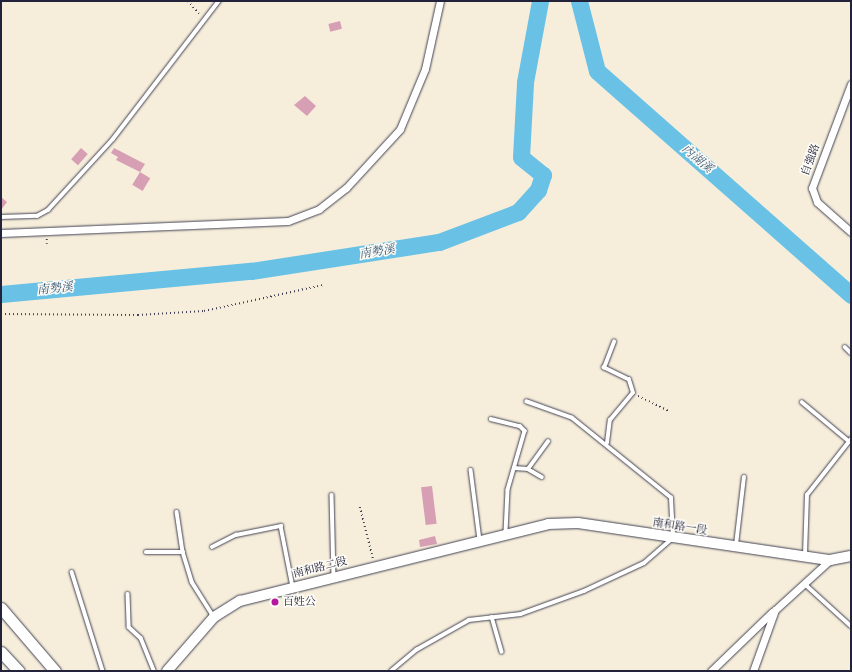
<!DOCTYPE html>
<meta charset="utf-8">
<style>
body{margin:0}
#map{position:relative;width:852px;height:672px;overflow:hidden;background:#f6eedb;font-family:"IM FELL Great Primer","Noto Serif TC",serif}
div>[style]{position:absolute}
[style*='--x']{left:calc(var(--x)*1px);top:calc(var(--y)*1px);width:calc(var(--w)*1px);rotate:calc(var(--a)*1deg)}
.river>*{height:17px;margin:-8.5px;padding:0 8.5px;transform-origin:8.5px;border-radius:8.5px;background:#69c1e6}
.building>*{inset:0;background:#d79fb4;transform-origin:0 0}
.path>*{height:1.5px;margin-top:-0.75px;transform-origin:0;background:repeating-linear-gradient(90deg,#424153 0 1px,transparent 0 4px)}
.roads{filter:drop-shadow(0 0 1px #424153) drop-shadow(0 0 1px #424153)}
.service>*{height:3.5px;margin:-1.75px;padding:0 1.75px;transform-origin:1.75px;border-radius:1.75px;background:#fff}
.minor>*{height:7px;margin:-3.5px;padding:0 3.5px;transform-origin:3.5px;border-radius:3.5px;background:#fff}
.secondary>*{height:10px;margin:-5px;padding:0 5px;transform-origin:5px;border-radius:5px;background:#fff}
.primary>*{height:11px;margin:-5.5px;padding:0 5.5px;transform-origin:5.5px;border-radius:5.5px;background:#fff}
.dots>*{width:11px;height:11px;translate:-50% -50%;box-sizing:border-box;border:2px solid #fdfcf7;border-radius:50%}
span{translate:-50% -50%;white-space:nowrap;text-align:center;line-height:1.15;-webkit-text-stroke:3px #fdfcf7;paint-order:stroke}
.street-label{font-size:11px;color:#22223b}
.poi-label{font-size:11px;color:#22223b}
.left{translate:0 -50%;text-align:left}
.water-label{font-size:12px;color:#3b5a77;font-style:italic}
.frame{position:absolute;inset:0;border:2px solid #22223b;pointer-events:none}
</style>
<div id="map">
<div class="river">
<i style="--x:579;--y:1;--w:72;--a:75.6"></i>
<i style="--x:597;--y:71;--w:339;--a:41.4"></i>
<i style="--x:1;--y:294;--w:251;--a:-5.3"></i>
<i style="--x:251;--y:271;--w:190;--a:-8.8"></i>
<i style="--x:439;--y:242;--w:85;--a:-20.8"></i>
<i style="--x:518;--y:212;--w:30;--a:-48"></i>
<i style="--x:538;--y:190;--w:16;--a:-72"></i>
<i style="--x:543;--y:175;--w:28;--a:-141"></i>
<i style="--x:521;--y:157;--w:75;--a:-86.9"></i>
<i style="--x:525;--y:82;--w:82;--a:-79.5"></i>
</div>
<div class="building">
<i style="left:340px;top:21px;width:8px;height:12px;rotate:76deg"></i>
<i style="clip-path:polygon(305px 96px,316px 106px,307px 116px,294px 105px)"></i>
<i style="left:81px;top:148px;width:9px;height:15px;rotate:41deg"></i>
<i style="clip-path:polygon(114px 148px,145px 164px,140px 172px,116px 160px,118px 157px,111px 153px)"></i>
<i style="left:140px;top:172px;width:12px;height:15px;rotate:31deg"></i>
<i style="clip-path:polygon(1px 197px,7px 202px,1px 210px)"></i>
<i style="left:432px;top:486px;width:38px;height:11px;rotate:83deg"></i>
<i style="clip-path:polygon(435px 536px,437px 544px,420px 547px,419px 540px)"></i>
</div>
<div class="path">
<i style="--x:188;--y:1;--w:18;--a:49"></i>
<i style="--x:47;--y:239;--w:5;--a:90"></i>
<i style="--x:1;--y:314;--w:137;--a:0.4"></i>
<i style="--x:138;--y:315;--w:66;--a:-3.5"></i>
<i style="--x:204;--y:311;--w:122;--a:-12.3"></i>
<i style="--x:638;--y:396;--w:34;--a:26"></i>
<i style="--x:360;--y:507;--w:53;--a:75.7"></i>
</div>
<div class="roads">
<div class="service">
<i style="--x:1;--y:217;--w:36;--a:-2"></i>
<i style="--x:37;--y:216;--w:13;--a:-29"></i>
<i style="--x:48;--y:210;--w:96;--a:-47.5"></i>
<i style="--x:113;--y:139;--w:174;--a:-52.5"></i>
<i style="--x:845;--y:347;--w:8;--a:45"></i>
<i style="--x:802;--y:402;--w:62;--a:39.8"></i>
<i style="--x:491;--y:419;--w:30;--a:14"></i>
<i style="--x:520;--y:426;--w:7;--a:45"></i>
<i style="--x:525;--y:431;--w:61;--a:106.1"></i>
<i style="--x:508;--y:490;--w:43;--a:92.7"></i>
<i style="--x:607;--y:443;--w:23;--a:-83"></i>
<i style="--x:610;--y:420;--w:35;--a:-50"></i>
<i style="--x:633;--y:393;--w:14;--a:-107"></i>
<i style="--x:629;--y:380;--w:28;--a:-154"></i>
<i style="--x:604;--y:368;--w:28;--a:-69"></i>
<i style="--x:514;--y:468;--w:14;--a:4"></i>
<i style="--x:528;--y:469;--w:34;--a:-54"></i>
<i style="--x:528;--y:469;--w:16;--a:30"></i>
<i style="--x:471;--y:470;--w:71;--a:82.7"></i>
<i style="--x:332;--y:495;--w:81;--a:88.6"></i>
<i style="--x:177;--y:512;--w:40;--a:81.5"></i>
<i style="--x:183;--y:552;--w:31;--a:73"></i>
<i style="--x:192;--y:582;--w:41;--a:57.8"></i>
<i style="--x:736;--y:545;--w:68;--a:-83.3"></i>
<i style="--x:212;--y:547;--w:27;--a:-27"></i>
<i style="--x:236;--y:535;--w:46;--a:-11.3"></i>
<i style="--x:281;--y:526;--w:62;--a:78.9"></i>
<i style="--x:146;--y:552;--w:37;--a:0"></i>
<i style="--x:805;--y:555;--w:60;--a:-88.1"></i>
<i style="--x:807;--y:495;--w:71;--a:-51.8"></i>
<i style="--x:72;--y:572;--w:104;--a:72.6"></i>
<i style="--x:805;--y:584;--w:62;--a:42.4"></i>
<i style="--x:128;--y:594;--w:33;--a:88"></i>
<i style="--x:129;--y:627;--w:16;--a:43"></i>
<i style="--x:141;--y:638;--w:35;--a:68"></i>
<i style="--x:492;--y:617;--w:36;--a:74"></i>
<i style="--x:391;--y:671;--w:33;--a:-40"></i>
<i style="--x:416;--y:650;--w:61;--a:-29.5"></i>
<i style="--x:469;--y:620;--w:52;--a:-6.6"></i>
<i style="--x:521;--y:614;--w:67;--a:-20.1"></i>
<i style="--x:584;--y:591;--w:66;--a:-25"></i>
<i style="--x:644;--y:563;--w:38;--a:-41"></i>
<i style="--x:673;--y:538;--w:40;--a:-92.9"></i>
<i style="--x:671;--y:498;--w:127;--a:-141.1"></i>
<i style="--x:572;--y:418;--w:48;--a:-160.4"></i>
</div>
<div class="minor">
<i style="--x:851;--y:84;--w:111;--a:110.6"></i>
<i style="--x:812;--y:188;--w:15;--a:70"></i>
<i style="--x:817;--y:202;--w:45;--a:41.4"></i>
<i style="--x:1;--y:233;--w:287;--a:-2.4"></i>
<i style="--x:288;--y:221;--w:33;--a:-21"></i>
<i style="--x:319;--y:209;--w:34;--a:-38"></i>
<i style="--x:346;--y:188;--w:80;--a:-47.5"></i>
<i style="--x:400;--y:129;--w:65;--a:-67.4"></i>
<i style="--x:425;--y:69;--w:70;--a:-77.6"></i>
<i style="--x:711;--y:671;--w:85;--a:-44"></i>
<i style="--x:753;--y:671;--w:65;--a:-70.2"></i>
<i style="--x:775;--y:610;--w:74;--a:-42.3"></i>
</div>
<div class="secondary">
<i style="--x:167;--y:671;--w:72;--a:-49"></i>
<i style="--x:214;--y:617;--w:31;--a:-32"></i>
<i style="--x:240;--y:601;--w:317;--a:-14"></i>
<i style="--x:548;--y:524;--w:30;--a:-2"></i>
<i style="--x:578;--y:523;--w:255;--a:8.4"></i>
<i style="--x:830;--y:560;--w:21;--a:-11"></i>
</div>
<div class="primary">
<i style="--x:1;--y:608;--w:83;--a:49.4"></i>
<i style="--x:1;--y:652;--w:26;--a:47"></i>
</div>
</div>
<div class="dots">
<i style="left:275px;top:602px;background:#b5179e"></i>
</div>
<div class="street-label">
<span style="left:811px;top:160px;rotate:-70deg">自強路</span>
<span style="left:680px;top:527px;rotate:9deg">南和路一段</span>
<span style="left:320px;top:568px;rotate:-14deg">南和路二段</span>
</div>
<div class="poi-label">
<span class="left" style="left:283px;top:602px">百姓公</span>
</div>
<div class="water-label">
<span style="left:697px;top:159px;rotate:41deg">內湖溪</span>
<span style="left:377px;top:252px;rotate:-9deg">南勢溪</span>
<span style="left:55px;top:289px;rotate:-5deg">南勢溪</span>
</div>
<div class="frame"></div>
</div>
